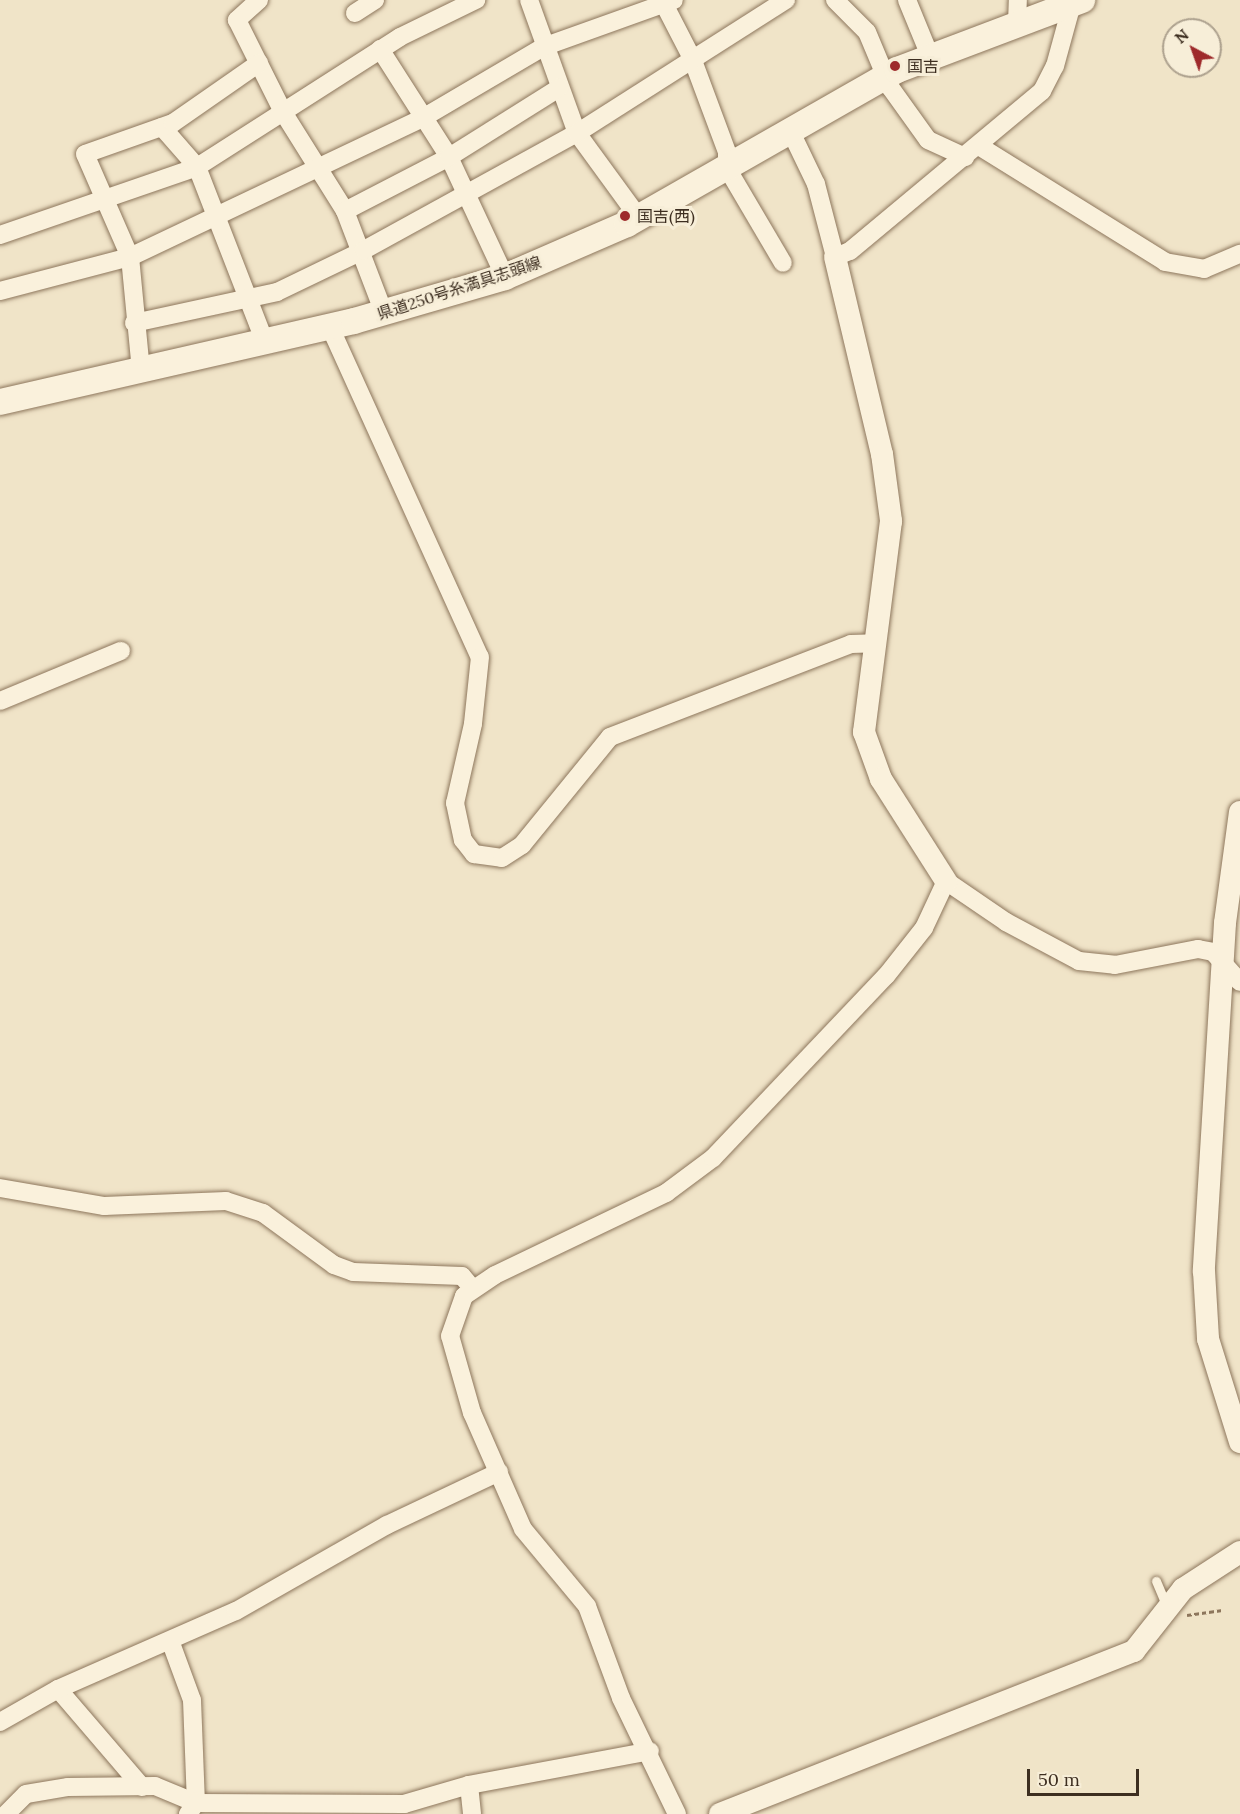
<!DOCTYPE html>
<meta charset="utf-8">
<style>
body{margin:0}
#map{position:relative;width:1240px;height:1814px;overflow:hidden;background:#f0e4c8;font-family:Lora,"Noto Sans JP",serif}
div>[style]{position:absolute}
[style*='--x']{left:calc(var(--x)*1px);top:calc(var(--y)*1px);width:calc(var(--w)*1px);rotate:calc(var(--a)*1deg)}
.path>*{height:3px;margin-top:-1.5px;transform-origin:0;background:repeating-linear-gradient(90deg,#8d765c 0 4.5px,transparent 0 7.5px)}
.roads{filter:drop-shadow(0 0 2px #8d765c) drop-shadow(0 0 2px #8d765c)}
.service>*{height:9px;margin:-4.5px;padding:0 4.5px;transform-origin:4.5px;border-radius:4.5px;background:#faf1dc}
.minor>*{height:18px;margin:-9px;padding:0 9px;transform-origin:9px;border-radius:9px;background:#faf1dc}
.tertiary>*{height:22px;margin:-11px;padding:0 11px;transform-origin:11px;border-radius:11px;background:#faf1dc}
.secondary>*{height:26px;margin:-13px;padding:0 13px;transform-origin:13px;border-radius:13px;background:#faf1dc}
.dots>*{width:16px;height:16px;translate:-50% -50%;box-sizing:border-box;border:3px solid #f7eed8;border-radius:50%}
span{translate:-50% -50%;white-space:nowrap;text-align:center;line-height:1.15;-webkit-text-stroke:6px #f7eed8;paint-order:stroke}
.poi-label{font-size:16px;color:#3d2e20}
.left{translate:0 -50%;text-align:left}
.street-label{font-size:16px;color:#3d2e20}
.north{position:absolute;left:1162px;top:18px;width:60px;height:60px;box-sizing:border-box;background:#f7eed8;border:2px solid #ada18e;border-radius:50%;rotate:319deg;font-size:16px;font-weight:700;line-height:24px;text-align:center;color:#3d2e20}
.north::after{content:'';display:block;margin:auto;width:21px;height:27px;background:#9e2a2b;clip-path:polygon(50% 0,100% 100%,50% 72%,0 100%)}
.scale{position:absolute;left:1027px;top:1769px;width:112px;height:27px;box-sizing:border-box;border:3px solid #3d2e20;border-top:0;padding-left:8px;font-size:18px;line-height:21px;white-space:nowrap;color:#3d2e20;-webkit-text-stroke:4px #f7eed8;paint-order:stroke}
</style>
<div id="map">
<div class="path">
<i style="--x:1187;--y:1615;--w:36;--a:-8"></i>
</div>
<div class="roads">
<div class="service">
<i style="--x:1156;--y:1581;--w:28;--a:67"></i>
</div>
<div class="minor">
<i style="--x:259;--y:0;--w:30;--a:138"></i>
<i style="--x:237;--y:20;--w:103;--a:63.4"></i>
<i style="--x:283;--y:112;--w:117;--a:57.9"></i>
<i style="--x:345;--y:211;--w:109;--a:69.1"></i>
<i style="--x:529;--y:0;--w:141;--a:70.2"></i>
<i style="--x:577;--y:133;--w:105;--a:53.9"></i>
<i style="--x:662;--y:0;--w:65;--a:62.7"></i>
<i style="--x:692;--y:58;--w:100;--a:69.6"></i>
<i style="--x:727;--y:152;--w:16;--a:90"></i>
<i style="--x:727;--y:168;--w:110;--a:59.5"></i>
<i style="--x:835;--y:0;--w:45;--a:45"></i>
<i style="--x:867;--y:32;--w:60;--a:67.3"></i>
<i style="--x:890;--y:87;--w:65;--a:54.4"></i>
<i style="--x:928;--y:140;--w:41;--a:24.7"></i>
<i style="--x:907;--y:0;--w:61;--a:67.7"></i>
<i style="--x:355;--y:13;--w:24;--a:-33"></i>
<i style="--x:1017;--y:24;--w:24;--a:-88"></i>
<i style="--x:380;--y:49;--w:128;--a:57.4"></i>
<i style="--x:449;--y:157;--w:132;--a:65"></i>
<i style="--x:162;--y:127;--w:53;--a:48.8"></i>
<i style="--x:197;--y:167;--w:188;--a:68.8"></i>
<i style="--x:790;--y:130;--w:60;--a:64.3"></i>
<i style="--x:816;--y:184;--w:75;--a:75.4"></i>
<i style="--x:835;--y:257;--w:16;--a:-22"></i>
<i style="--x:850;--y:251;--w:250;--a:-39.8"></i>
<i style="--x:1042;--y:91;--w:28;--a:-63"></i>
<i style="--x:1055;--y:66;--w:64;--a:-74.7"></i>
<i style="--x:979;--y:146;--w:219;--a:31.9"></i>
<i style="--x:1165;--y:262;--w:40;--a:10"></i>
<i style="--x:1204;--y:269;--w:39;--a:-23"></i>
<i style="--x:345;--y:211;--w:117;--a:-27.4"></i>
<i style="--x:449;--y:157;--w:130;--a:-32.1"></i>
<i style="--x:0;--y:235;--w:208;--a:-19"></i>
<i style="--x:197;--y:167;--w:241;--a:-32.6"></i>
<i style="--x:400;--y:37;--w:85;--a:-26"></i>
<i style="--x:0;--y:291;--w:134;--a:-14.7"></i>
<i style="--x:130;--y:257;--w:322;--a:-25.4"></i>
<i style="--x:421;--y:119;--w:142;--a:-30.5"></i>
<i style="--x:543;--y:47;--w:139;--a:-19.7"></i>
<i style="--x:134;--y:323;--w:146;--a:-12.2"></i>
<i style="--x:277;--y:292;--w:97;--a:-25.8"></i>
<i style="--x:364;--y:250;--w:243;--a:-28.8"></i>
<i style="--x:577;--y:133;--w:248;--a:-32.5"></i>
<i style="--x:330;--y:327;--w:362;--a:65.6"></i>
<i style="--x:480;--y:657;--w:67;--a:96"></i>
<i style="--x:473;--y:724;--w:81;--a:102.8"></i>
<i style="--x:455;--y:803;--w:38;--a:78"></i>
<i style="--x:463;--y:840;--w:18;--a:52"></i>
<i style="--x:474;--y:854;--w:28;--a:8"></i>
<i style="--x:502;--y:858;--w:24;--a:-33"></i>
<i style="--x:522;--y:845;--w:139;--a:-50.8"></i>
<i style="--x:610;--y:737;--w:258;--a:-21.1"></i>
<i style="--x:851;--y:644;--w:24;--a:-2"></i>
<i style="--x:141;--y:371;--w:115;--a:-95.5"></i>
<i style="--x:130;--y:257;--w:112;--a:-113.6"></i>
<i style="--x:85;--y:154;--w:93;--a:-19.4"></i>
<i style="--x:173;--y:123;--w:105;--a:-34.9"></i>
<i style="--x:0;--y:701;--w:131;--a:-22.5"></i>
<i style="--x:0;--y:1188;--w:106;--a:9.8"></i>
<i style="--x:104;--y:1206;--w:122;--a:-2.3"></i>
<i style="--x:226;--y:1201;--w:39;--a:18"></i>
<i style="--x:263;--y:1213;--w:88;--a:36.2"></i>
<i style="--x:334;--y:1265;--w:20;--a:20"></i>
<i style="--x:353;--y:1272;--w:109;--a:2.1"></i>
<i style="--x:462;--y:1276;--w:17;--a:50"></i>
<i style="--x:171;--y:1643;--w:61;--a:69.8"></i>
<i style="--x:192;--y:1700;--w:103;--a:87.8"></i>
<i style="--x:196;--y:1803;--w:14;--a:126"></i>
<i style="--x:58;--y:1689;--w:129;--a:49.4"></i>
<i style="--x:0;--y:1722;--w:67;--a:-29.6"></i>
<i style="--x:58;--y:1689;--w:194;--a:-23.7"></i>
<i style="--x:236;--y:1611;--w:174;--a:-29.7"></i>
<i style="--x:387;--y:1525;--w:124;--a:-25.3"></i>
<i style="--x:469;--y:1785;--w:29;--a:84"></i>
<i style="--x:6;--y:1814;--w:28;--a:-45"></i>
<i style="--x:26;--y:1794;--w:43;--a:-9.5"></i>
<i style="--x:68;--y:1787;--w:87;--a:-0.7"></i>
<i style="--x:155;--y:1786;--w:44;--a:22.5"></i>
<i style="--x:196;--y:1803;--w:208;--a:0.3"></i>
<i style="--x:404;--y:1804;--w:68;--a:-16.3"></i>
<i style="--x:469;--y:1785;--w:184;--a:-10.6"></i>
<i style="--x:677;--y:1814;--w:129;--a:-115.8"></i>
<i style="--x:621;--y:1698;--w:98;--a:-110.3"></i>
<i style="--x:587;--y:1606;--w:100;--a:-129.7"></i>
<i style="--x:523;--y:1529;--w:127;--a:-113.7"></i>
<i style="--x:472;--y:1413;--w:80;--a:-105.9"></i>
<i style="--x:450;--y:1336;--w:42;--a:-70.7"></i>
<i style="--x:464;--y:1296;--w:37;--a:-34"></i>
<i style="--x:495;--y:1275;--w:190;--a:-25.6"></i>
<i style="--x:666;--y:1193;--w:59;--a:-36.7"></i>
<i style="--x:713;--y:1158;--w:251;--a:-46.5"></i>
<i style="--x:886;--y:976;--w:61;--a:-51.6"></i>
<i style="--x:924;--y:928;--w:52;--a:-64.9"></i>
<i style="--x:946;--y:881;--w:73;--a:34.3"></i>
<i style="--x:1006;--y:922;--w:83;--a:28.1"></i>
<i style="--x:1079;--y:961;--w:36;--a:6"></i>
<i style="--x:1115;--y:965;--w:85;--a:-10.9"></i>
<i style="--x:1198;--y:949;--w:15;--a:11"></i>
<i style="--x:1213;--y:952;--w:40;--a:48"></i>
</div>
<div class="tertiary">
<i style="--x:835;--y:257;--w:203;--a:76.6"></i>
<i style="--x:882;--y:454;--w:68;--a:82.3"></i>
<i style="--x:891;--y:521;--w:213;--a:97.3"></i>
<i style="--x:864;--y:732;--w:50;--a:70.1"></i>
<i style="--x:881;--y:779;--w:121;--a:57.5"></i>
<i style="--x:1240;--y:812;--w:112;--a:97.7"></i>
<i style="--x:1225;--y:923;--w:349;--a:93.5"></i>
<i style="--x:1204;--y:1271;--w:68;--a:86.6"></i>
<i style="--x:1208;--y:1339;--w:108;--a:72.7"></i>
<i style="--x:720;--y:1814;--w:445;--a:-21.5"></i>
<i style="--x:1134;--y:1651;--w:79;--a:-51.7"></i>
<i style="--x:1183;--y:1589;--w:68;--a:-33"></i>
</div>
<div class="secondary">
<i style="--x:0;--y:402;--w:363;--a:-12.9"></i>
<i style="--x:354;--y:321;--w:157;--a:-16.2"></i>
<i style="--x:505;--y:277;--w:133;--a:-23.5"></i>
<i style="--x:627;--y:224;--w:311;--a:-29.7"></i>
<i style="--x:897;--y:70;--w:198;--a:-20.7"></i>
</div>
</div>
<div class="dots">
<i style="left:895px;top:66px;background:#9e2a2b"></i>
<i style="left:625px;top:216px;background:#9e2a2b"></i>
</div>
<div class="poi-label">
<span class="left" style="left:907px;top:66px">国吉</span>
<span class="left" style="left:637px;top:216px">国吉(西)</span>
</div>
<div class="street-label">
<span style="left:459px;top:288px;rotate:-18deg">県道250号糸満具志頭線</span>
</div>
<div class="north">N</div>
<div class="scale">50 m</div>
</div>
